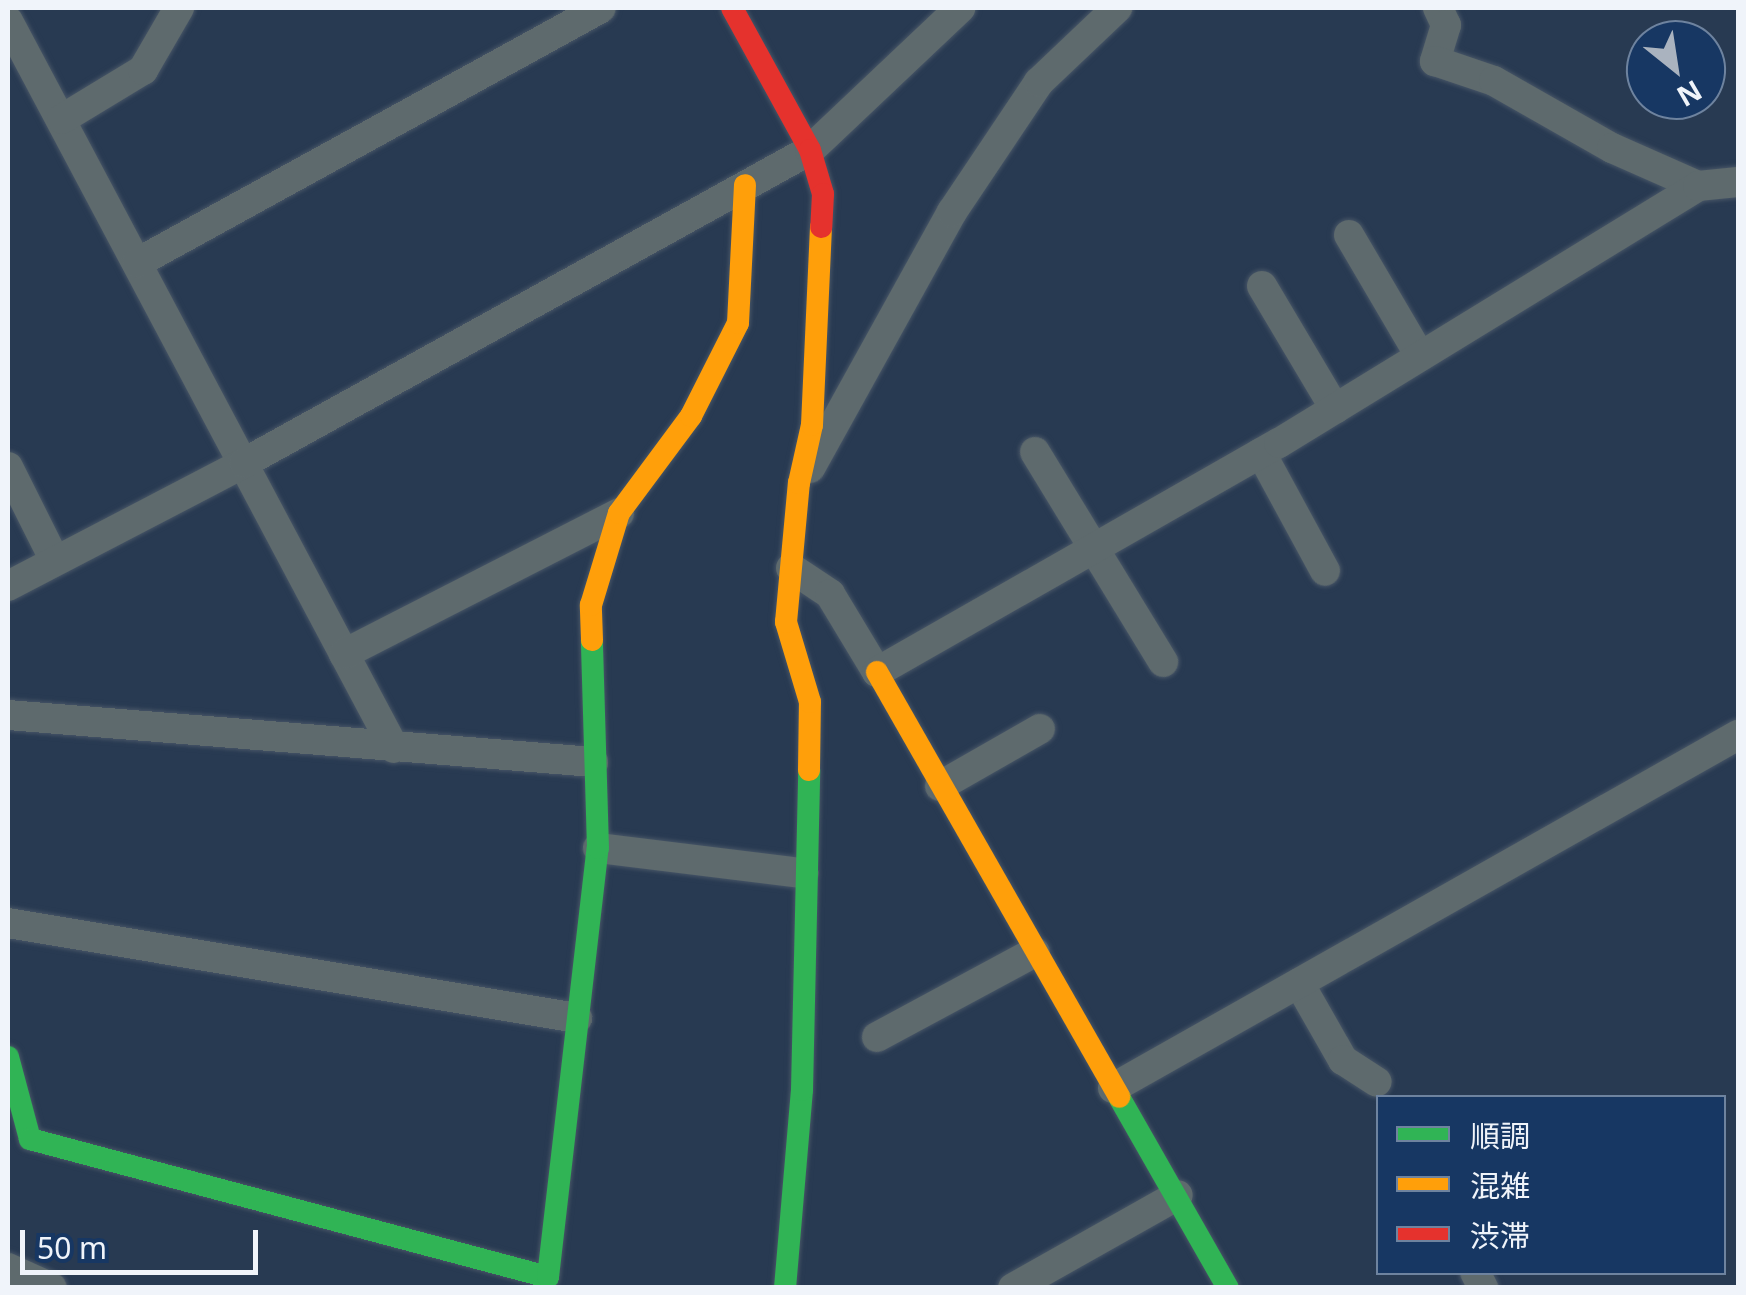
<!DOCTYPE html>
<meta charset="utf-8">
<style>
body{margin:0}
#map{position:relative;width:1746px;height:1295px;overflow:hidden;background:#283a52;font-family:"Noto Sans","Noto Sans JP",sans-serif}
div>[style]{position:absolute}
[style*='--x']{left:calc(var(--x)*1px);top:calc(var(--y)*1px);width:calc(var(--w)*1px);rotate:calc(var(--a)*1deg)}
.roads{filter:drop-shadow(0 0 2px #475566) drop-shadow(0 0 2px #475566)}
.street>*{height:30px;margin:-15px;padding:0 15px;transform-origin:15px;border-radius:15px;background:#5e6a6d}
.fast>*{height:22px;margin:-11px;padding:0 11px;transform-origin:11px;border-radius:11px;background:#30b455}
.slow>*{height:22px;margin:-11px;padding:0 11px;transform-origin:11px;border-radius:11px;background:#ff9f0a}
.jam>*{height:22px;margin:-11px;padding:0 11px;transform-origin:11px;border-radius:11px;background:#e5322d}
span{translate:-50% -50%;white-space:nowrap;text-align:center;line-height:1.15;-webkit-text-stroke:8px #173763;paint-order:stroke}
.frame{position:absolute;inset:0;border:10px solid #f0f4fa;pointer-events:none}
.legend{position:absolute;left:1376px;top:1095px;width:350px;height:180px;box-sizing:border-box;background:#173763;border:2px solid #6e839f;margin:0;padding:12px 18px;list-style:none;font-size:30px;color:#f0f4fa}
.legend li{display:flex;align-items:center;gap:20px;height:50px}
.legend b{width:50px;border:2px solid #6e839f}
.north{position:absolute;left:1626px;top:20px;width:100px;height:100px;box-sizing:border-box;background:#173763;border:2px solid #6e839f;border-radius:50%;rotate:150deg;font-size:28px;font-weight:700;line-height:40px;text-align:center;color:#f0f4fa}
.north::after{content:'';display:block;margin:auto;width:35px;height:45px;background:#aab3bf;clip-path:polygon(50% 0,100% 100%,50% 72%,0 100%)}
.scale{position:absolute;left:20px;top:1230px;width:238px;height:45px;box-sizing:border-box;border:5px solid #f0f4fa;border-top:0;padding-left:12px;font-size:30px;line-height:35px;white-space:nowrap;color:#f0f4fa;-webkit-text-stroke:8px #173763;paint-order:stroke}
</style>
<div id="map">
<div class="roads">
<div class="street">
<i style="--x:1438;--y:8;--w:19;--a:65"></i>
<i style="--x:1446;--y:25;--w:38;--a:107"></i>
<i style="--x:1435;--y:61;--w:62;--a:18.7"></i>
<i style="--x:1494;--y:81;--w:136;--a:29.6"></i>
<i style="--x:1612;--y:148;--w:94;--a:23.8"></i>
<i style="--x:8;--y:21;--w:823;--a:62.03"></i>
<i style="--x:62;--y:119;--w:95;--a:-31.2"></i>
<i style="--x:143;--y:70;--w:72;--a:-59.9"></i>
<i style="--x:1349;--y:235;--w:140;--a:59.6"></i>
<i style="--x:137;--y:263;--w:529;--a:-28.79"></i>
<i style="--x:1262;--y:286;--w:143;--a:59.3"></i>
<i style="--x:1035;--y:452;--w:246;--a:58.6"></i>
<i style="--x:1261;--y:453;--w:134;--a:61.5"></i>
<i style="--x:8;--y:467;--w:103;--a:63.4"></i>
<i style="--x:810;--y:468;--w:293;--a:-61"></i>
<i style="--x:952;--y:212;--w:156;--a:-56.2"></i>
<i style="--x:1039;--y:82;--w:108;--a:-43.5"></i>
<i style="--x:791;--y:568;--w:47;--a:33.7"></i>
<i style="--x:830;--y:594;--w:91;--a:58.9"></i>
<i style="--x:877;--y:672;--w:463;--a:-29.7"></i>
<i style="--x:1279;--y:443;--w:492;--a:-31.5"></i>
<i style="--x:1698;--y:186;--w:40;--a:-5.7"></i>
<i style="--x:8;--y:586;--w:266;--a:-27.5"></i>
<i style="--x:244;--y:463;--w:647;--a:-28.94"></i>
<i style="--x:810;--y:150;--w:207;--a:-43.4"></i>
<i style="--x:344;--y:654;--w:309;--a:-27.1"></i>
<i style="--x:8;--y:715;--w:587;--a:4.59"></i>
<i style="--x:940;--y:786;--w:115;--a:-29.7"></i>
<i style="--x:598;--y:848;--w:207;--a:7"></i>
<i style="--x:8;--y:923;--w:577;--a:9.48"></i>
<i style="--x:1299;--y:983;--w:89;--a:60.3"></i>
<i style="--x:1343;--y:1060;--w:40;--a:32.9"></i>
<i style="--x:877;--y:1037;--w:179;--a:-28.3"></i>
<i style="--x:1113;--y:1088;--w:718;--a:-29.46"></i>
<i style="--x:8;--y:1268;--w:48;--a:24.4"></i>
<i style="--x:1475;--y:1272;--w:18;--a:63"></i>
<i style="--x:1013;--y:1288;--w:189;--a:-29.4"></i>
</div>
<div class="fast">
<i style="--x:8;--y:1057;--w:85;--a:75"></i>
<i style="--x:30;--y:1139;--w:536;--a:14.92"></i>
<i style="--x:548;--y:1277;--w:432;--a:-83.4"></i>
<i style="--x:598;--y:848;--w:208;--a:-91.7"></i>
<i style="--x:1119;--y:1097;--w:220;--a:60.3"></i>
<i style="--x:785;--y:1288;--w:199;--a:-85.1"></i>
<i style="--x:802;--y:1090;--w:320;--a:-88.7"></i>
</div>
<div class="slow">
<i style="--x:592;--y:640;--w:35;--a:-92"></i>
<i style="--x:591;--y:605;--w:96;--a:-73.1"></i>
<i style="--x:619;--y:513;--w:121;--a:-53.4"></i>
<i style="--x:691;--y:416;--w:104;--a:-63.2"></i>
<i style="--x:738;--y:323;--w:138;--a:-87.1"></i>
<i style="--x:877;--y:672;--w:489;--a:60.3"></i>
<i style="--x:809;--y:770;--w:68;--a:-89.2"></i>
<i style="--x:810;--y:702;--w:84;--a:-106.7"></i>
<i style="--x:786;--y:622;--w:140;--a:-84.7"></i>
<i style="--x:799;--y:483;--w:59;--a:-77.4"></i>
<i style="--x:812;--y:425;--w:198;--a:-87.4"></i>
</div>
<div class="jam">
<i style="--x:732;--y:8;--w:162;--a:61.2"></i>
<i style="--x:810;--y:150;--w:46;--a:73.5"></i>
<i style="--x:823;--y:194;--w:33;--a:93"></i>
</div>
</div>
<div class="frame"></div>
<ul class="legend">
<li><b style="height:12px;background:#30b455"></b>順調</li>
<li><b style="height:12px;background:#ff9f0a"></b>混雑</li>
<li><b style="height:12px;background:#e5322d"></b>渋滞</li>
</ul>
<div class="north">N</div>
<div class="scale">50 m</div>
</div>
